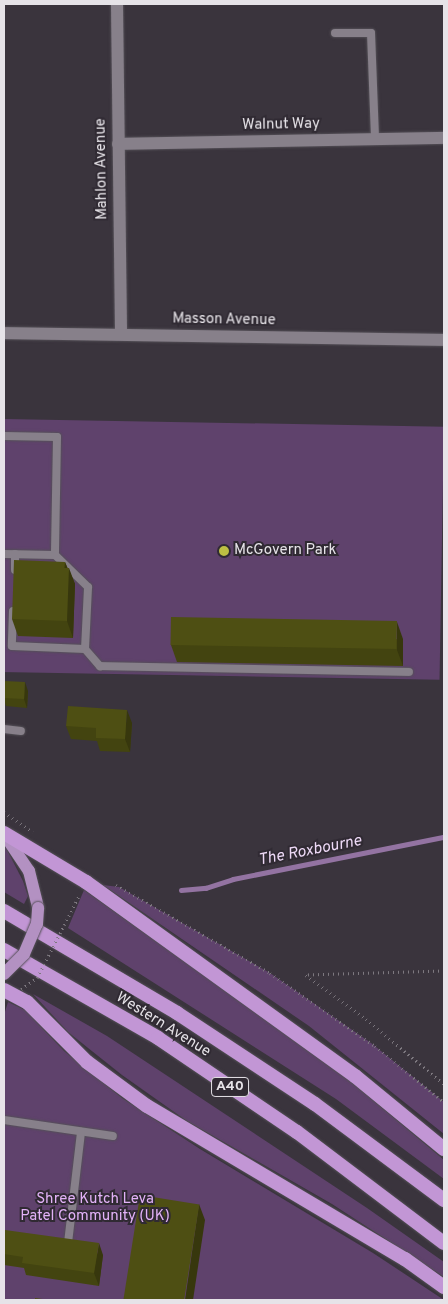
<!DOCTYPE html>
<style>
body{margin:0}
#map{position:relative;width:448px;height:1304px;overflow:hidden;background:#3a343d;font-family:Overpass,sans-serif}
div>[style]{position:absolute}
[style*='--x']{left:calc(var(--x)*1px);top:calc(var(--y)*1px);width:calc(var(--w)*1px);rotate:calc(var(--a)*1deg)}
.green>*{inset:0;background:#5f426c;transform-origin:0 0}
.stream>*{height:4.5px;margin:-2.25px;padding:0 2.25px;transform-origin:2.25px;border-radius:2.25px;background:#9373a2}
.path>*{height:2.5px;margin-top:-1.25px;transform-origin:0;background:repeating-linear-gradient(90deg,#7d787f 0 1px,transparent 0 5px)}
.roads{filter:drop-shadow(0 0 1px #545057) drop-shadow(0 0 1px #545057)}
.service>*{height:8px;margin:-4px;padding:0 4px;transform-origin:4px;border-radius:4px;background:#87808a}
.minor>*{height:12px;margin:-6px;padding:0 6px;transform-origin:6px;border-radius:6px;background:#87808a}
.primary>*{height:12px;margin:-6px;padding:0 6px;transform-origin:6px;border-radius:6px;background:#b391c2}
.trunk>*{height:14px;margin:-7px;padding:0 7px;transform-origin:7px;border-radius:7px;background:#c296d5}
.path-bridge>*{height:2.5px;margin-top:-1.25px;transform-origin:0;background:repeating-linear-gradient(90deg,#7d787f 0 1px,transparent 0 5px)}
.bridges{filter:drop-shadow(0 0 1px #545057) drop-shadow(0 0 1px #545057)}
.primary-bridge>*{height:12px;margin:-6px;padding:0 6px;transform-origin:6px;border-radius:6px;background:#b391c2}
.wall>*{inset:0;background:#434410}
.shaded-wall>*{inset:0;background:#37370d}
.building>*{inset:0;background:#4e4f13;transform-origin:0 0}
.dots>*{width:14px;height:14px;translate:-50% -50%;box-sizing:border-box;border:2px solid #302a33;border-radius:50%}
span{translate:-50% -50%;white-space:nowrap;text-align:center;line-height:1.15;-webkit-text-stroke:4px #302a33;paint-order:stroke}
.shield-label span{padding:1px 4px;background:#302a33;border:1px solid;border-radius:4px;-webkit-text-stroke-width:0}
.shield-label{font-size:14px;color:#e6e3e8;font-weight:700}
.street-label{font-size:15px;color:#e6e3e8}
.poi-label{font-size:15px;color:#e6e3e8}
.left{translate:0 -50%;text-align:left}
.park-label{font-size:15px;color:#e3b2f8}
.water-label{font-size:16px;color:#edd9f6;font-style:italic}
.frame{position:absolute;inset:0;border:5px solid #e6e3e8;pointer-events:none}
</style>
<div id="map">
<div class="green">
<i style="left:4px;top:419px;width:440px;height:253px;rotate:1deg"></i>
<i style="clip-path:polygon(4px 844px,23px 881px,28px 896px,24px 904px,4px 892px)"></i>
<i style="clip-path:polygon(103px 885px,119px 887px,270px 973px,371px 1043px,444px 1102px,444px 1134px,309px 1026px)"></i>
<i style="clip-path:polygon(84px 890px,337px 1070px,444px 1160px,444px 1179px,336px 1099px,68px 928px)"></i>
<i style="clip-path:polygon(33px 994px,107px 1036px,367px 1208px,444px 1262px,444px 1277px,332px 1204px,187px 1121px,122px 1075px,68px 1032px)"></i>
<i style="clip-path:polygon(8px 1002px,25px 1010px,64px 1051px,122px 1098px,200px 1149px,373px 1253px,444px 1300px,4px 1300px,4px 1015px)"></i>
</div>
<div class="stream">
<i style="--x:181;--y:890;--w:25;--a:-5"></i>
<i style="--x:206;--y:888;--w:28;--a:-18"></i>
<i style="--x:233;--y:879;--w:215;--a:-11.3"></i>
</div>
<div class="path">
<i style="--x:4;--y:812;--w:35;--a:35"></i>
<i style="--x:116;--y:885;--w:177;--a:29.7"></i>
<i style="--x:270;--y:973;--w:128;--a:34.8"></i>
<i style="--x:375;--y:1046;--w:89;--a:39.1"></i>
<i style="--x:64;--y:925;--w:34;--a:-63"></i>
<i style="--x:444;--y:971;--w:138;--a:178.3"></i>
<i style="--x:306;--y:975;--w:74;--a:36.3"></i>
<i style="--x:366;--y:1019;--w:102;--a:39.8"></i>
</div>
<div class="roads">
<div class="service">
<i style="--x:335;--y:33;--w:36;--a:0"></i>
<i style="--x:371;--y:33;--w:106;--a:87.8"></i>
<i style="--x:4;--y:436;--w:53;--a:1.1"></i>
<i style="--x:57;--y:437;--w:118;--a:91"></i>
<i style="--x:55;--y:555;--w:51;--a:-178.9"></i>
<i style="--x:15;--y:570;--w:16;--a:-90"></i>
<i style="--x:13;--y:611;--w:35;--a:92"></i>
<i style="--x:12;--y:646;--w:73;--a:2.4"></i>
<i style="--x:85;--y:649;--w:62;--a:-87.2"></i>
<i style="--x:88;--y:587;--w:46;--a:-135.9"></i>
<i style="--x:85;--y:649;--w:23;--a:49"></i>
<i style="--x:100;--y:666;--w:309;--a:1.1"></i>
<i style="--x:4;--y:729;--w:17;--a:7"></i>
<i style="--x:4;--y:1120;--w:110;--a:8.4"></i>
<i style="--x:68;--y:1243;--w:112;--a:-83.3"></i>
</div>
<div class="minor">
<i style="--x:117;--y:4;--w:330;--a:89.3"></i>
<i style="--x:118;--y:144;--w:326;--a:-1.1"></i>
<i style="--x:4;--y:333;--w:440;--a:0.9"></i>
</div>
<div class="primary">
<i style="--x:4;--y:834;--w:45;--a:56"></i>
<i style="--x:29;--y:871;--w:38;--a:76"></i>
</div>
<div class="trunk">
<i style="--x:4;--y:833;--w:96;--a:30.9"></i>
<i style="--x:86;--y:882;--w:332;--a:35.8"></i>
<i style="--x:355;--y:1076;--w:115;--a:39.4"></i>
<i style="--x:4;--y:911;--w:201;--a:30.5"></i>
<i style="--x:177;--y:1013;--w:165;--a:33.4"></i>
<i style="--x:315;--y:1104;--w:161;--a:36.7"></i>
<i style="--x:4;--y:950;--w:177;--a:29.7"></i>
<i style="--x:158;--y:1038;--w:168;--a:34.1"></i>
<i style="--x:297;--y:1132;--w:184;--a:37.1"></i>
<i style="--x:4;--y:990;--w:26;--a:28"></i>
<i style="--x:27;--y:1002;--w:85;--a:45"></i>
<i style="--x:87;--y:1062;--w:74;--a:36.3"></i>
<i style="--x:147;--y:1106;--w:300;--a:30.7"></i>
<i style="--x:405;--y:1259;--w:48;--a:35.7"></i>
</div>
</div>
<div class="path-bridge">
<i style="--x:21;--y:989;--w:19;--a:-35"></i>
<i style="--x:37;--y:978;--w:59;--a:-63"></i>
</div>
<div class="bridges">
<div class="primary-bridge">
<i style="--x:4;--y:974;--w:28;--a:-45"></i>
<i style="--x:24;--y:954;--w:33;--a:-67"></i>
<i style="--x:37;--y:924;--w:16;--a:-86"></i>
</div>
</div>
<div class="wall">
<i style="clip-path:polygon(65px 562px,75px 584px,73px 638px,18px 636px,12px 619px)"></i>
<i style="clip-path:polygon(403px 639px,403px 666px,177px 662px,171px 645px)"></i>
<i style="clip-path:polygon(4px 686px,28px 691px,27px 708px,6px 706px,4px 700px)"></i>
<i style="clip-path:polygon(132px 723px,130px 752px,100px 751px,97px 741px,71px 739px,66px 726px)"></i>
<i style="clip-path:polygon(4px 1231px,103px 1255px,99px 1286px,26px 1275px,24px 1268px,4px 1265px)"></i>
</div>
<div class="shaded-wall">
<i style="clip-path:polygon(65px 562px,69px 573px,69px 568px,75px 584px,73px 638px,67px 621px)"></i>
<i style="clip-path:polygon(397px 622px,403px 639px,403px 666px,397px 650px)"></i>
<i style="clip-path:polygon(25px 682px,28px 691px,27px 708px,24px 699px)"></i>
<i style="clip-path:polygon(127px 710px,132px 723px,130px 752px,125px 739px)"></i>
<i style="clip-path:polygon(199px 1204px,205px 1220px,193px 1300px,185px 1300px)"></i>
<i style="clip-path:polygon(99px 1243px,103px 1255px,99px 1286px,94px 1273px)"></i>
</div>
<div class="building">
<i style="clip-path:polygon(14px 560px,65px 562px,64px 568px,69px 568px,67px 621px,12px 619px)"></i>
<i style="left:171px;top:617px;width:226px;height:28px;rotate:1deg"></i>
<i style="left:4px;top:681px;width:21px;height:17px;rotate:3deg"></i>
<i style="clip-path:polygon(68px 706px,127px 710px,125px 739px,96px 738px,96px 728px,66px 726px)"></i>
<i style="left:140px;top:1195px;width:60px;height:106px;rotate:9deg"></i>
<i style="clip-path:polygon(5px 1230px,99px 1243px,94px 1273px,22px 1263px,23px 1257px,4px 1254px,4px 1231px)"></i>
<i style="clip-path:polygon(35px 1298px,50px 1300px,35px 1300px)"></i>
</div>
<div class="dots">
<i style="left:224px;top:551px;background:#bdbf43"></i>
</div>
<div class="shield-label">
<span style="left:230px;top:1087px">A40</span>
</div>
<div class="street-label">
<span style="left:281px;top:125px;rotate:-1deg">Walnut Way</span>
<span style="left:102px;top:169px;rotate:-91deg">Mahlon Avenue</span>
<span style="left:224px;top:320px;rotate:1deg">Masson Avenue</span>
<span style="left:163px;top:1025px;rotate:32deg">Western Avenue</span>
</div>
<div class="poi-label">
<span class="left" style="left:234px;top:551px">McGovern Park</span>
</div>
<div class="park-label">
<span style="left:95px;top:1208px">Shree Kutch Leva<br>Patel Community (UK)</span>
</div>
<div class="water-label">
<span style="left:310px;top:851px;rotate:-11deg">The Roxbourne</span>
</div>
<div class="frame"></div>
</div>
